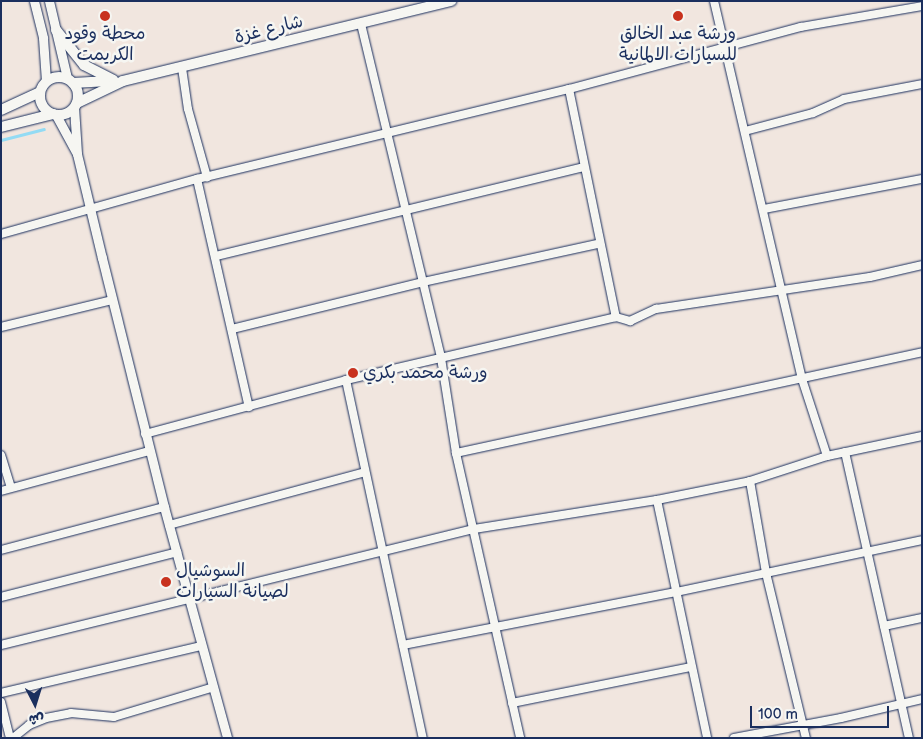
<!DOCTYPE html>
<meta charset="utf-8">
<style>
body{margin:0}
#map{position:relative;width:923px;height:739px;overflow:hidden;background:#f1e6df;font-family:"Balsamiq Sans","Playpen Sans Arabic",sans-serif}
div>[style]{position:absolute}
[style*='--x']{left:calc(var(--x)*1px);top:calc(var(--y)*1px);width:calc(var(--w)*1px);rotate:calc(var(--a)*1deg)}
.stream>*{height:2.5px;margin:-1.25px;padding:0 1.25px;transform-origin:1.25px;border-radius:1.25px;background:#93dbf4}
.roads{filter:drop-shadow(0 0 1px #1b2f5e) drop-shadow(0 0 1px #1b2f5e)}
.minor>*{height:8px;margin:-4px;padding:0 4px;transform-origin:4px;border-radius:4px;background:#f6f6f2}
.tertiary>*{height:9px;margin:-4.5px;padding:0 4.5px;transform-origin:4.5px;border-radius:4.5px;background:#f6f6f2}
.secondary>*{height:10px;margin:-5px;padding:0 5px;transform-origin:5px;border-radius:5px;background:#f6f6f2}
.secondary>.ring{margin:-5px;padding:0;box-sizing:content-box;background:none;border:10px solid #f6f6f2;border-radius:50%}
.dots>*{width:14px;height:14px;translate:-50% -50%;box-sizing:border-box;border:2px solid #f6f6f2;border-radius:50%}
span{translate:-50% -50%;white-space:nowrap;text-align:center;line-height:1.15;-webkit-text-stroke:5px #f6f6f2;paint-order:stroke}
.street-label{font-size:18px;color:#1b2f5e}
.poi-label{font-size:18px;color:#1b2f5e}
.left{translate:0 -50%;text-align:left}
.frame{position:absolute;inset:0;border:2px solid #1b2f5e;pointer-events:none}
.north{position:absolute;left:10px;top:679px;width:50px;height:50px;-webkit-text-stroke:4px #f6f6f2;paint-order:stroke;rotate:175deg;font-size:14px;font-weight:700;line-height:20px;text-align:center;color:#1b2f5e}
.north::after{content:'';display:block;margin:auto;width:18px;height:22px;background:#1b2f5e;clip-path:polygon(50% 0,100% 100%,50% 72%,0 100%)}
.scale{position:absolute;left:750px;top:706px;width:139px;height:22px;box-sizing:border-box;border:2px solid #1b2f5e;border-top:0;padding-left:6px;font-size:15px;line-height:18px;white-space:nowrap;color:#1b2f5e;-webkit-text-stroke:4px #f6f6f2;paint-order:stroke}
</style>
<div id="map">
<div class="stream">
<i style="--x:1;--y:140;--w:44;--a:-14.3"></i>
</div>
<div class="roads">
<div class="minor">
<i style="--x:714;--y:1;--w:388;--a:76.9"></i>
<i style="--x:802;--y:379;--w:81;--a:72"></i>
<i style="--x:361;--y:24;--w:343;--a:76.5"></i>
<i style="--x:441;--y:358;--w:96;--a:81"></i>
<i style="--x:456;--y:453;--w:292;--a:77.3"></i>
<i style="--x:182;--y:68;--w:41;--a:81.7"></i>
<i style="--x:188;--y:109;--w:71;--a:74.4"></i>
<i style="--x:569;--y:89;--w:233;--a:78.4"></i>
<i style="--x:745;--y:131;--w:70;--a:-14.8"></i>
<i style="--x:813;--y:113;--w:34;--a:-24"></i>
<i style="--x:844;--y:99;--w:79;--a:-10.9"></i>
<i style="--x:197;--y:179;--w:234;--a:77.2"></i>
<i style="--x:764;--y:209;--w:161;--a:-10.8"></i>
<i style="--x:1;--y:234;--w:204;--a:-15.7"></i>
<i style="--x:197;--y:179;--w:383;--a:-13.6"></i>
<i style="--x:569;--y:89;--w:240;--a:-15"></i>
<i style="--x:801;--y:27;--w:123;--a:-9.8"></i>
<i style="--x:216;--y:256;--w:378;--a:-13.6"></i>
<i style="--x:1;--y:327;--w:115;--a:-13.6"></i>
<i style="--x:232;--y:329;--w:197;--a:-13.8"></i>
<i style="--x:423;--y:282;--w:179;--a:-12.3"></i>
<i style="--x:346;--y:380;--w:366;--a:77.9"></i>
<i style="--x:145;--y:434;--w:208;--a:-15"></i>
<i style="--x:346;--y:380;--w:277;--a:-13.1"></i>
<i style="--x:616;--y:317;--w:15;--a:16"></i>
<i style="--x:630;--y:321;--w:29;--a:-25"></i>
<i style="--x:656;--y:309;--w:216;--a:-8.5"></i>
<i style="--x:870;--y:277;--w:53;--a:-13"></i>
<i style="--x:845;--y:452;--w:293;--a:77.4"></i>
<i style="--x:456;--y:453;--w:477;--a:-12.2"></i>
<i style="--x:1;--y:455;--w:34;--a:73"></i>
<i style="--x:750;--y:481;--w:93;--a:80.1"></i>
<i style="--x:766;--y:573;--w:170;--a:76.4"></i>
<i style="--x:1;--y:491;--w:153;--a:-15.1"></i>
<i style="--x:657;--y:500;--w:243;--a:78.1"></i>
<i style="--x:169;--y:525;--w:203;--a:-15.1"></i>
<i style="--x:1;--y:550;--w:169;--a:-14.8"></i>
<i style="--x:1;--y:597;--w:182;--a:-14.3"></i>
<i style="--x:884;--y:626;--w:39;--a:-12"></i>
<i style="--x:1;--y:645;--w:487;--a:-13.8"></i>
<i style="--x:474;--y:529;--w:185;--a:-9"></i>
<i style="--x:657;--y:500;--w:95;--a:-11.5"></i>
<i style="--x:750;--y:481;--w:81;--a:-18"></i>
<i style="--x:827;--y:456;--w:97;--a:-11.9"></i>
<i style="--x:403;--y:645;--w:278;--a:-11"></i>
<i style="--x:676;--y:592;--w:251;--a:-11.9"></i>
<i style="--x:1;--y:693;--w:206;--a:-13.2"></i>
<i style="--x:1;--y:702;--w:37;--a:76"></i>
<i style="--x:512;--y:703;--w:183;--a:-11.4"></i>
<i style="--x:13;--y:738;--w:21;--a:-39"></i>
<i style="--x:29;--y:725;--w:18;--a:-22"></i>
<i style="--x:46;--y:718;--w:25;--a:-11"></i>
<i style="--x:71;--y:713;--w:43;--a:5.3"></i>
<i style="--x:114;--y:717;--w:104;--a:-16.7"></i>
<i style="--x:734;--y:738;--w:109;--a:-10.6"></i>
<i style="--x:841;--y:718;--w:83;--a:-13.2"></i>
</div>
<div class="tertiary">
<i style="--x:34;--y:1;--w:38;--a:76"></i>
<i style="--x:43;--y:38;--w:43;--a:86"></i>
<i style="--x:49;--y:1;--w:79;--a:76.8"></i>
<i style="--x:74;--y:107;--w:47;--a:86.3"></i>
<i style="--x:77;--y:154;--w:107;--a:76.5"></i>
<i style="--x:102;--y:258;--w:257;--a:76"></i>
<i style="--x:164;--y:507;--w:239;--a:74.7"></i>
<i style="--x:56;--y:115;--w:42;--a:61.6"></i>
</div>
<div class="secondary">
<i style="--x:56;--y:30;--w:45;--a:51.3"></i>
<i style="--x:84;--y:65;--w:33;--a:27"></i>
<i class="ring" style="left:40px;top:77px;width:28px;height:28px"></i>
<i style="--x:73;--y:83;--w:36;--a:-3"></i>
<i style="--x:77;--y:103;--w:51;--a:-25.6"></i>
<i style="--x:123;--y:81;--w:338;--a:-13.7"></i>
<i style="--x:1;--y:110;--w:43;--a:-24.8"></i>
<i style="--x:1;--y:127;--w:54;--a:-14"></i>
</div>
</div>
<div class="dots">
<i style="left:105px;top:16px;background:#c8321e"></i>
<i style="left:678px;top:16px;background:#c8321e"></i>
<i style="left:353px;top:373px;background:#c8321e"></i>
<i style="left:166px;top:582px;background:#c8321e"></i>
</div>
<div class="street-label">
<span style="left:269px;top:30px;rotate:-14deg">شارع غزة</span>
</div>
<div class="poi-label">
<span style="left:105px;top:45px">محطة وقود<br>الكريمت</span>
<span style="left:678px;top:45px">ورشة عبد الخالق<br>للسيارات الالمانية</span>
<span class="left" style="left:363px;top:373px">ورشة محمد بكري</span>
<span class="left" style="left:176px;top:582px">السوشيال<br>لصيانة السيارات</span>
</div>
<div class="frame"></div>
<div class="north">ش</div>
<div class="scale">100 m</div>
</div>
